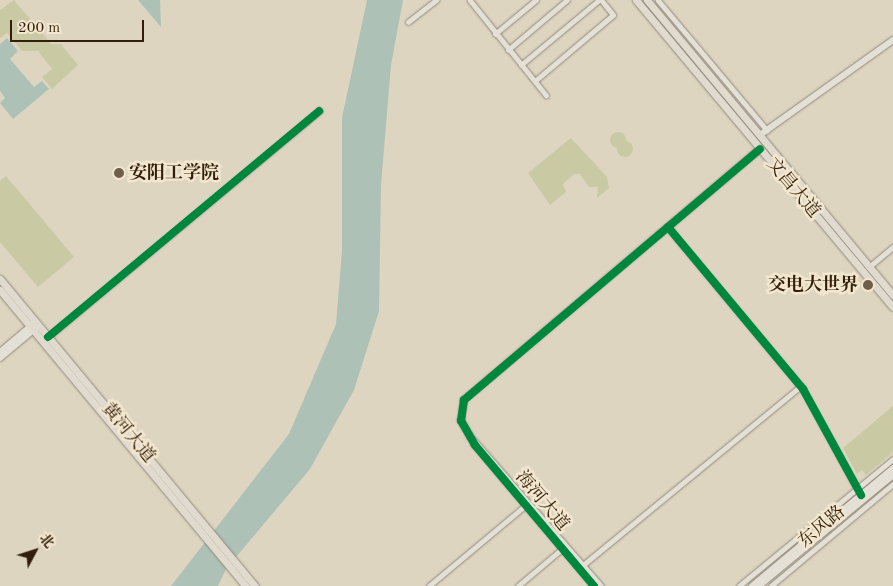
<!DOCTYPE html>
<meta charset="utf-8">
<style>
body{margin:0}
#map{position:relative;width:893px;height:586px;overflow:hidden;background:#ded5c1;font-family:"Old Standard TT","Noto Serif SC",serif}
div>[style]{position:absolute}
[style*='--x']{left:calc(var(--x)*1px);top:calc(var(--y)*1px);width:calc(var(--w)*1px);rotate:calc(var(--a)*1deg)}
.green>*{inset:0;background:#c9c9a4}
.round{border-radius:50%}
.water>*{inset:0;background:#aec1b7}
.roads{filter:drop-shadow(0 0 1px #918a7c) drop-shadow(0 0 1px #918a7c)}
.minor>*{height:4.5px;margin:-2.25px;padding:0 2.25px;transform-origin:2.25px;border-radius:2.25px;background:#e5e0d6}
.tertiary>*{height:5.5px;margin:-2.75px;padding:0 2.75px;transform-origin:2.75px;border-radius:2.75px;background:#e5e0d6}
.secondary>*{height:6px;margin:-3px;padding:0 3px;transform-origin:3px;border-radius:3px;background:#e5e0d6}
.primary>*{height:7px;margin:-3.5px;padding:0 3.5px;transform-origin:3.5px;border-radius:3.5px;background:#e1dbcf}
.cycleway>*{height:8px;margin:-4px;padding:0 4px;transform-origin:4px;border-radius:4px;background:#00873e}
.dots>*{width:14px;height:14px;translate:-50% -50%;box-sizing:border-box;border:2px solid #f2e6ce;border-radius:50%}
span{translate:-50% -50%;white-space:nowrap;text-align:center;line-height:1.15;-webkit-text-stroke:5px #f2e6ce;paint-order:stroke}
.poi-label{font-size:18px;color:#321f0b;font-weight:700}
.left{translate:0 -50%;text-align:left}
.right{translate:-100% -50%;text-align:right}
.street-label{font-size:18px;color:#321f0b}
.north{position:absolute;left:10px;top:526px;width:50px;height:50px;-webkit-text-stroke:4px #f2e6ce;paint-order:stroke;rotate:50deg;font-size:14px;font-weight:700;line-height:20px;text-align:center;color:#321f0b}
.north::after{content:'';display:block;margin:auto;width:18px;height:22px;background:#321f0b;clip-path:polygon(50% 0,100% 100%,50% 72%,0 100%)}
.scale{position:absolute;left:10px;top:20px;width:134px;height:22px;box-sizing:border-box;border:2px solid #321f0b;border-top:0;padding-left:6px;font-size:15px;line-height:18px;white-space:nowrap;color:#321f0b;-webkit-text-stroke:4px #f2e6ce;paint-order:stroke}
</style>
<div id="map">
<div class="green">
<i style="clip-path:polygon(14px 0,51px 44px,61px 44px,78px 65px,52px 89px,42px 77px,52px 69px,38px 51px,22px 51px,7px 33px,0 38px,0 10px)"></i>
<i class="round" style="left:610px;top:132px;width:16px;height:16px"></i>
<i style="clip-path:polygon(571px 138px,607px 177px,609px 188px,597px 198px,598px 187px,589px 187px,580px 174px,574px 174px,563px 184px,566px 192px,550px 205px,528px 173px)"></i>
<i class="round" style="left:617px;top:141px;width:16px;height:16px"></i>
<i style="clip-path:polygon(6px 176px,74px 257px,38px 287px,0 242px,0 181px)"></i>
<i style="clip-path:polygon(893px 406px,893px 452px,866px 475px,862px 470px,857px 474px,843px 448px)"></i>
</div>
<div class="water">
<i style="clip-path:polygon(138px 0,160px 0,161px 27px)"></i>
<i style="clip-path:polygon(367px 0,403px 0,391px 65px,381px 185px,379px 311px,354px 390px,310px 469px,226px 569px,218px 586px,171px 586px,289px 434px,336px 324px,342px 251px,342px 118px)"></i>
<i style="clip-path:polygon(7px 38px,18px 51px,10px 59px,34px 87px,42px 81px,49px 89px,13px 119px,0 103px,5px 98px,0 91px,0 44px)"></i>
</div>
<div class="roads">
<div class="minor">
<i style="--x:470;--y:0;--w:122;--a:51.3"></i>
<i style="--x:658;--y:0;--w:170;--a:50"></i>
<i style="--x:408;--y:22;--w:36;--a:-38"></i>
<i style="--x:495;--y:34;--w:53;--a:-39.7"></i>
<i style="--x:508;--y:50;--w:77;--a:-40.3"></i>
<i style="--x:521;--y:65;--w:102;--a:-39.8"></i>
<i style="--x:535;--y:81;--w:102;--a:-40.2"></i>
<i style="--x:613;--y:15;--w:19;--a:-129"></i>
<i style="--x:668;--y:227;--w:211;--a:50.2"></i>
<i style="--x:803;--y:389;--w:121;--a:61.3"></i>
<i style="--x:869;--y:267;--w:31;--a:-40"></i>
<i style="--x:48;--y:337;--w:353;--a:-39.8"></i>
<i style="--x:583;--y:565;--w:282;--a:-39.4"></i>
<i style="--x:429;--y:586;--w:126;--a:-39.9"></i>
<i style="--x:518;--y:586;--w:57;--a:-40.1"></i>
<i style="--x:739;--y:586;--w:200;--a:-39.5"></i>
<i style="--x:771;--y:586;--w:159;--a:-39.9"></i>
</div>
<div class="tertiary">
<i style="--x:760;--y:135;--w:163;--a:-35.5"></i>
<i style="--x:470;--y:436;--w:199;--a:48.9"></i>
<i style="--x:594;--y:586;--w:185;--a:-130.2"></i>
<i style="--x:475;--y:445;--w:28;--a:-120"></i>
<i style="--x:461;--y:421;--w:21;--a:-82"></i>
<i style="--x:464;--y:400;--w:388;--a:-40.3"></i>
</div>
<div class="secondary">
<i style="--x:0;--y:352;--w:43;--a:-40.3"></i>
<i style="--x:0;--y:358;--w:48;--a:-40"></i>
<i style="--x:752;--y:586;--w:184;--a:-39.9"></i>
<i style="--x:759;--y:586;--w:174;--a:-39.6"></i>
</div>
<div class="primary">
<i style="--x:636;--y:0;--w:400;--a:50.1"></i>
<i style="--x:647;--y:0;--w:384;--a:50.2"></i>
<i style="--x:0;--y:279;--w:399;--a:50.3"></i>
<i style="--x:0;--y:290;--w:385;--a:50.3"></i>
</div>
</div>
<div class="cycleway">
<i style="--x:668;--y:227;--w:211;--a:50.2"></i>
<i style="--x:803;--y:389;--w:121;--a:61.3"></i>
<i style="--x:48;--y:337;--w:353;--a:-39.8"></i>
<i style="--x:594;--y:586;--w:185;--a:-130.2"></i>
<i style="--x:475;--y:445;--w:28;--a:-120"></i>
<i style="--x:461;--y:421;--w:21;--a:-82"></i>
<i style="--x:464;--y:400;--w:388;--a:-40.3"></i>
</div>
<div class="dots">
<i style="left:119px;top:173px;background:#6e5f4b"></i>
<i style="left:868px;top:285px;background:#6e5f4b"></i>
</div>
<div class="poi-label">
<span class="left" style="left:129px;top:173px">安阳工学院</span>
<span class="right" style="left:858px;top:285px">交电大世界</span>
</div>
<div class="street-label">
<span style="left:793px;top:188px;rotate:50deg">文昌大道</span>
<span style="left:128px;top:433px;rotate:50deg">黄河大道</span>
<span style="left:542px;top:501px;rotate:50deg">海河大道</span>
<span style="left:822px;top:527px;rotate:-40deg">东风路</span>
</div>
<div class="north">北</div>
<div class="scale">200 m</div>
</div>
